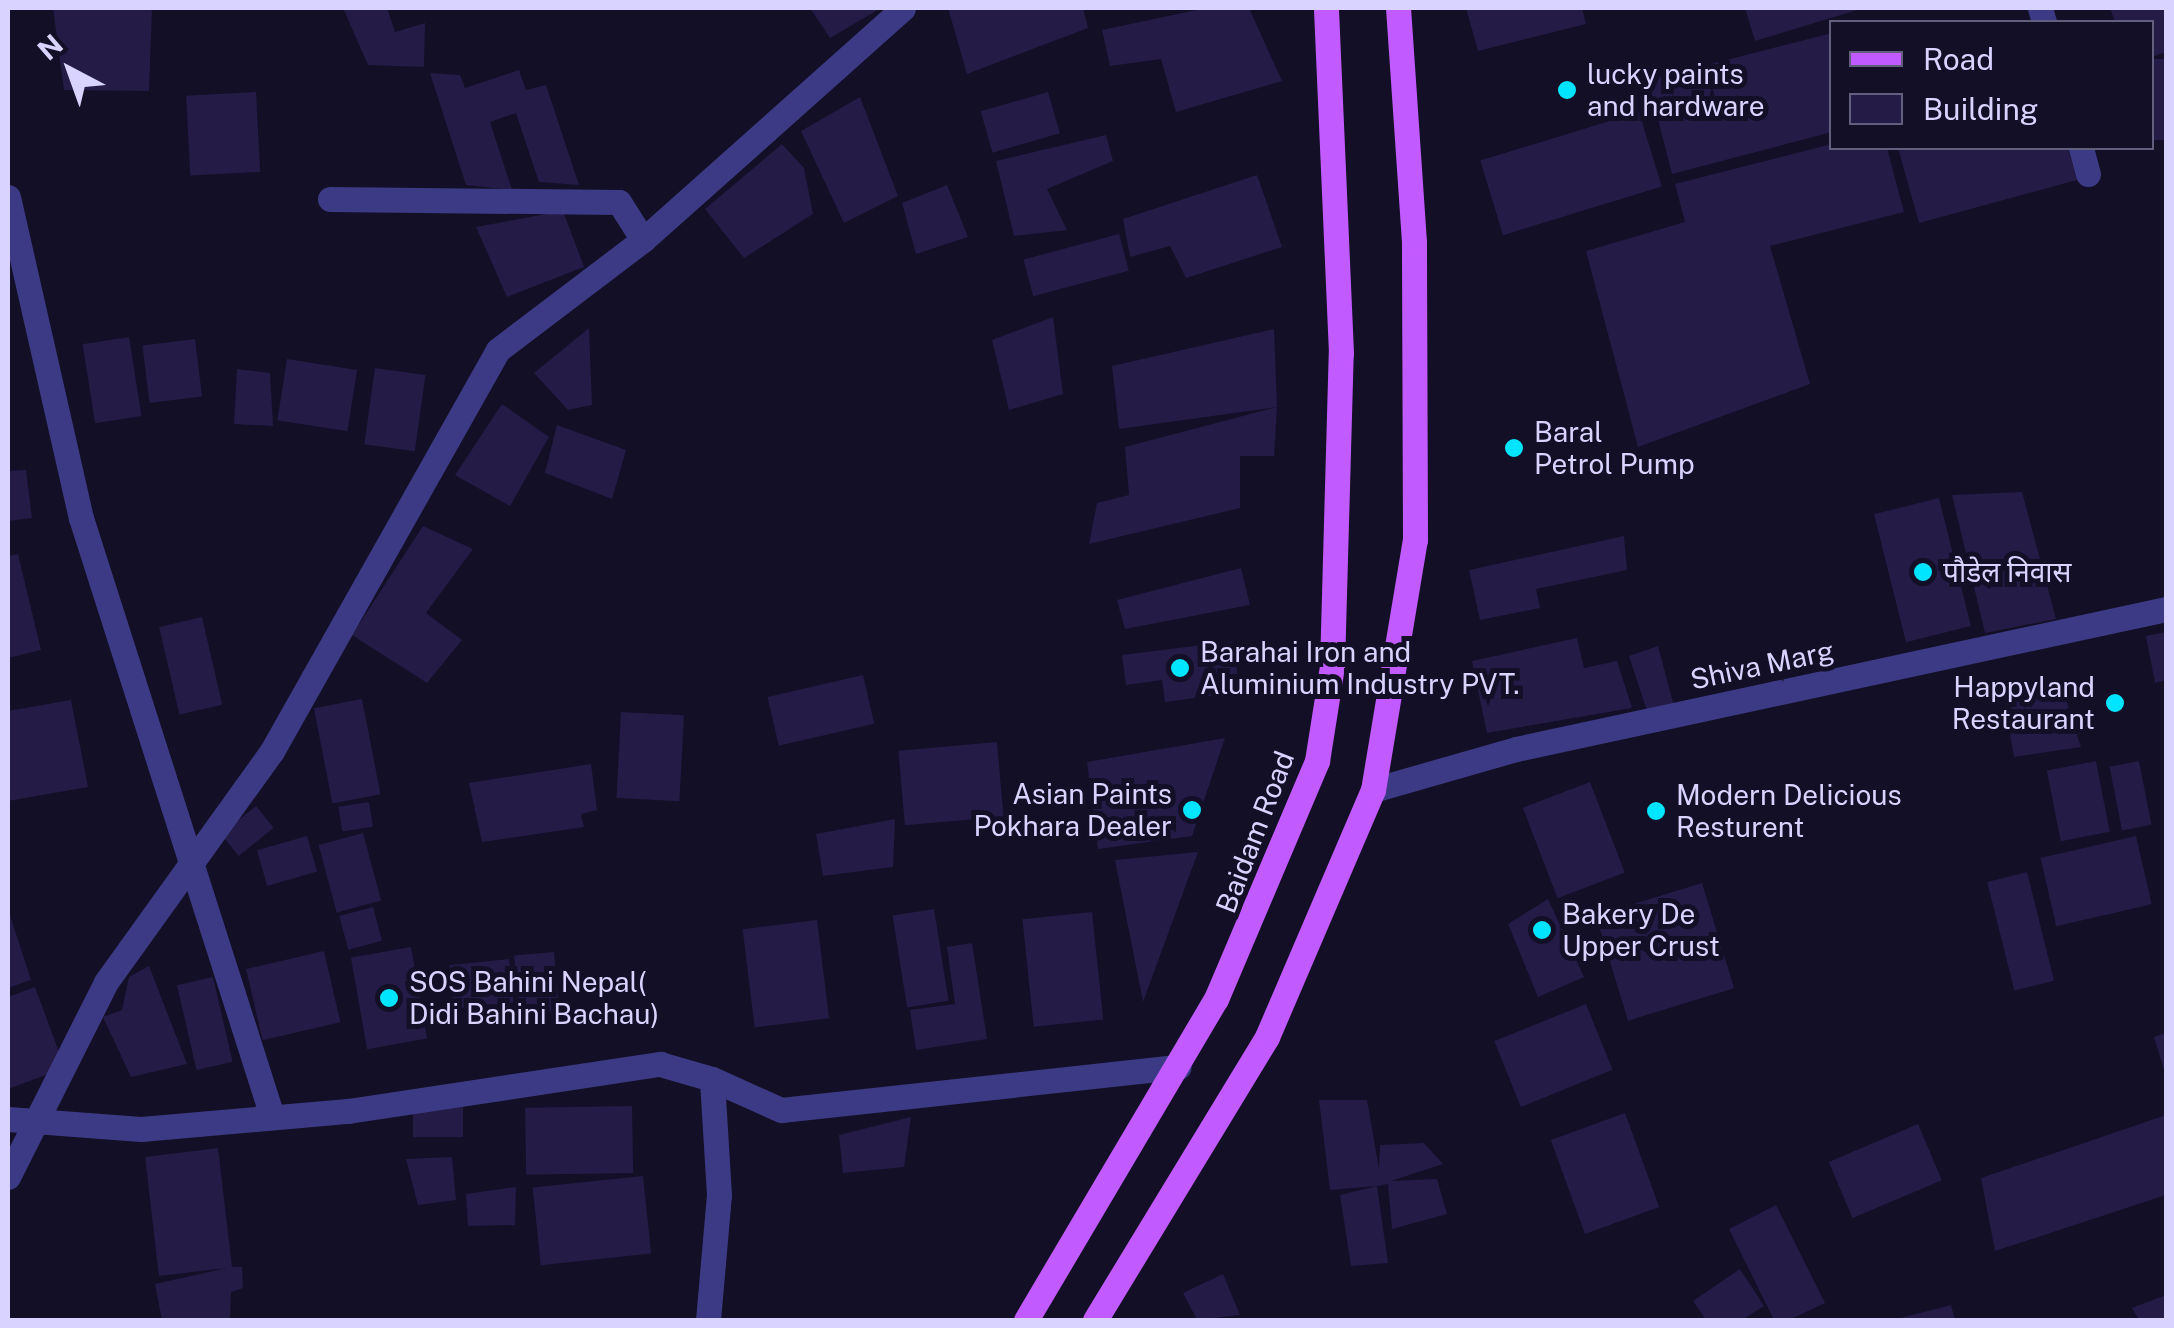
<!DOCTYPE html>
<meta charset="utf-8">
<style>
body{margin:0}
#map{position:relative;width:2174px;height:1328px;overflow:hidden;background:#130f26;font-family:"Public Sans","Noto Sans Devanagari",sans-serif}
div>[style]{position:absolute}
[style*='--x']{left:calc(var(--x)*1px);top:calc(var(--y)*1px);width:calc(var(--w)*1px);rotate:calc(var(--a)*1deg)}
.building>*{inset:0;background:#241b47;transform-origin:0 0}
.minor>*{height:25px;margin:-12.5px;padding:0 12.5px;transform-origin:12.5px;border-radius:12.5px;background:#3d3a85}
.major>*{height:25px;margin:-12.5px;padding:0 12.5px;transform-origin:12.5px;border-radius:12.5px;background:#c25bff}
.dots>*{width:28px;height:28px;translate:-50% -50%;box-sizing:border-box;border:5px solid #130f26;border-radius:50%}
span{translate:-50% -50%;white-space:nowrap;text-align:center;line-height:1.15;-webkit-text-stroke:10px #130f26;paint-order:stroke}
.poi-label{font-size:28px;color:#d9d4ff}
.left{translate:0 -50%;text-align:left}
.right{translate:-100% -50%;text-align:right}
.street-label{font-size:28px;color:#d9d4ff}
.frame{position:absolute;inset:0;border:10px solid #d9d4ff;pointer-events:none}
.legend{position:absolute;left:1829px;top:20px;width:325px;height:130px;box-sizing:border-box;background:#130f26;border:2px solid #625e7d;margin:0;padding:12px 18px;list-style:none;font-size:30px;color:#d9d4ff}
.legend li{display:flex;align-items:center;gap:20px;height:50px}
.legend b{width:50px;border:2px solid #625e7d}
.north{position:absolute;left:20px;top:20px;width:100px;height:100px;-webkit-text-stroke:8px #130f26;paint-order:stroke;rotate:319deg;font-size:28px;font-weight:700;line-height:40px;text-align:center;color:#d9d4ff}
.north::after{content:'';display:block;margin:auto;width:35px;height:45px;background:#d9d4ff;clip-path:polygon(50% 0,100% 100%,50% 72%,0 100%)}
</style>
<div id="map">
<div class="building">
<i style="clip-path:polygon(53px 8px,152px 8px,149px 91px,64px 90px)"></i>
<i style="clip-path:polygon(343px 8px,387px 8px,395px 32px,425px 23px,424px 67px,368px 65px)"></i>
<i style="clip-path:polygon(810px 8px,881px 8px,830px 38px)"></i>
<i style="clip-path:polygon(948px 8px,1083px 8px,1088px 28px,967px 74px)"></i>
<i style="clip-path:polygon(1206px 8px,1249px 8px,1282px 81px,1176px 112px,1161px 59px,1110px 66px,1102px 30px)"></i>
<i style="clip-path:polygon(1466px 8px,1582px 8px,1586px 24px,1478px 51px)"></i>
<i style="clip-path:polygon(1745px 8px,1864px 8px,1755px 41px)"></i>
<i style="clip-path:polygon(2110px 8px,2166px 8px,2166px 52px,2152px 57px,2152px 22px,2115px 22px)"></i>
<i style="clip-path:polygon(1832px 33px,1832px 132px,1672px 174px,1648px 80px)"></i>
<i style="left:2166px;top:59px;width:81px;height:15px;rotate:90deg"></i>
<i style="clip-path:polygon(519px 70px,526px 90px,546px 85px,579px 185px,539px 182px,516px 113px,490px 122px,512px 190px,466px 185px,430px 73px,460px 75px,465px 88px)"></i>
<i style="left:256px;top:92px;width:80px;height:70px;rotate:87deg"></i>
<i style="left:1048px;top:92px;width:43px;height:70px;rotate:74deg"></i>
<i style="clip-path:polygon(860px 97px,898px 196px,844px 223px,801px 131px)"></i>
<i style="left:1639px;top:112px;width:78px;height:166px;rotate:73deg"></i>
<i style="clip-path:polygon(1106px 135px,1113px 161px,1047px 189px,1067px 230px,1014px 236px,996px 161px)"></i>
<i style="clip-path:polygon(782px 144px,804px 168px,813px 214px,744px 258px,705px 209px)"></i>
<i style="clip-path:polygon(1832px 144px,1887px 148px,1904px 212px,1770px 246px,1810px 384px,1638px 447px,1586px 251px,1685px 222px,1675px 184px)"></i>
<i style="clip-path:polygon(1898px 148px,2068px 148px,2077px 180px,1919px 223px)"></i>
<i style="clip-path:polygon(1257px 175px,1282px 247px,1186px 278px,1170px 246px,1130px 257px,1123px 219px)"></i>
<i style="clip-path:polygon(947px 185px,968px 237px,916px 254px,902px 203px)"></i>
<i style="clip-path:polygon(563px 211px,584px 267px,507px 297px,476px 227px)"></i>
<i style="left:1119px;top:234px;width:38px;height:99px;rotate:75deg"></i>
<i style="clip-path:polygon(1053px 317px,1063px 394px,1009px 410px,992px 340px)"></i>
<i style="clip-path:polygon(589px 328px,592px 405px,568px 410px,534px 373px)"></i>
<i style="clip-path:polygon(1274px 329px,1277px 407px,1274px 456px,1240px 456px,1240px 508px,1089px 544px,1097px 503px,1129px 495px,1125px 447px,1277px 407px,1119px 429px,1112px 366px)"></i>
<i style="left:129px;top:337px;width:80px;height:47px;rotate:81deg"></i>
<i style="left:195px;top:339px;width:58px;height:53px;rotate:83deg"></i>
<i style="left:287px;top:359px;width:71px;height:62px;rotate:9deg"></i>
<i style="left:375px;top:368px;width:51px;height:77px;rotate:8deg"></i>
<i style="clip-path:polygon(237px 369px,270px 373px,273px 426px,234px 424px)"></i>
<i style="clip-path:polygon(502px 404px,549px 437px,510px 506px,455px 475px)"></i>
<i style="clip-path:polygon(557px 425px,626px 450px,612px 499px,545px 473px)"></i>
<i style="clip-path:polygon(26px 470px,32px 518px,8px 521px,8px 471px)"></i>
<i style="clip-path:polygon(2022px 492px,2056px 619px,1985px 633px,1952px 495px)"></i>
<i style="left:1939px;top:498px;width:132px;height:67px;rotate:76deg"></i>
<i style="clip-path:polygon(423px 526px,473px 549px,426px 613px,462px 640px,427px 683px,352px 635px)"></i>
<i style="clip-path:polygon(1624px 536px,1627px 570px,1536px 589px,1540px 608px,1480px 620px,1469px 570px)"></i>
<i style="clip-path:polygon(18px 554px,41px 650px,8px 658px,8px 556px)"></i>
<i style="clip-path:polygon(1241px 568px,1250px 605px,1125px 629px,1117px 600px)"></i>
<i style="left:202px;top:617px;width:90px;height:44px;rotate:77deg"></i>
<i style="clip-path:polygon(2166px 632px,2166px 680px,2155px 683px,2146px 636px)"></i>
<i style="clip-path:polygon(1577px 638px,1584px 668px,1617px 661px,1632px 708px,1487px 733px,1472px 661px)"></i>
<i style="clip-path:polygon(1234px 641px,1239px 692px,1165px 702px,1162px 680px,1126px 685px,1122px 655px)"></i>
<i style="clip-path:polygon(1658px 646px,1675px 710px,1649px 717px,1629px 656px)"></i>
<i style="left:863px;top:675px;width:50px;height:98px;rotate:77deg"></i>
<i style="clip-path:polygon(2061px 684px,2081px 747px,2014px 757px,2003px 694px)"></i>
<i style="left:362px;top:699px;width:97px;height:49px;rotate:79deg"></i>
<i style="clip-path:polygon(71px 700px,88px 787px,8px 801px,8px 711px)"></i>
<i style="left:621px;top:712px;width:63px;height:86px;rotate:3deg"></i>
<i style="clip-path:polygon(1225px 738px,1192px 836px,1098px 849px,1087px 762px)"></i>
<i style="left:997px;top:742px;width:75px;height:99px;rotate:85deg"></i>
<i style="left:2096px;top:761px;width:72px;height:50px;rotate:79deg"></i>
<i style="left:2139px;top:761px;width:65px;height:30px;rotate:79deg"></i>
<i style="clip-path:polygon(591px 764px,597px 810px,581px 814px,584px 827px,482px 842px,469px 783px)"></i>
<i style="left:1590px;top:782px;width:97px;height:72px;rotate:69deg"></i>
<i style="left:369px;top:802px;width:25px;height:31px;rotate:81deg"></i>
<i style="left:256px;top:806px;width:28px;height:45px;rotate:51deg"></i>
<i style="clip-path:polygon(895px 819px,893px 867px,823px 876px,816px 834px)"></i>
<i style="left:363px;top:833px;width:70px;height:46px;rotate:75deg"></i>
<i style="left:307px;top:836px;width:37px;height:52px;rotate:74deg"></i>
<i style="left:2136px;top:836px;width:70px;height:98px;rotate:77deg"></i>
<i style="clip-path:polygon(1198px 852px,1143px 1002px,1115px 860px)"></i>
<i style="left:2027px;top:872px;width:112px;height:41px;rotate:76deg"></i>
<i style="left:1702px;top:883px;width:110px;height:111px;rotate:73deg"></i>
<i style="clip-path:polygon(1548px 899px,1584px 977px,1538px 997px,1508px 924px)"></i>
<i style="left:373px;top:907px;width:35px;height:35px;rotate:75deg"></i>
<i style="clip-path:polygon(8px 909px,31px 980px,8px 988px)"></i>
<i style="left:934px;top:909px;width:93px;height:42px;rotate:81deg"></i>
<i style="left:1092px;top:912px;width:108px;height:70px;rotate:84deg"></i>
<i style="left:817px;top:920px;width:99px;height:75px;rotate:83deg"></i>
<i style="clip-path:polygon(972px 943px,987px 1039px,916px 1050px,910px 1010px,955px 1004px,947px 947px)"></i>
<i style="left:411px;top:947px;width:93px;height:61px;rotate:80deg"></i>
<i style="left:324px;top:951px;width:73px;height:80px;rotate:77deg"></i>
<i style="left:554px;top:952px;width:59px;height:40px;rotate:85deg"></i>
<i style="left:509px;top:959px;width:44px;height:60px;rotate:84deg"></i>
<i style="clip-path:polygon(149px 966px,187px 1064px,131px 1077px,103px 1017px,122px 1010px,129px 977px)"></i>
<i style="left:213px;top:977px;width:87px;height:37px;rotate:77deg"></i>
<i style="clip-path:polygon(35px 987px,65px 1068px,8px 1089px,8px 997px)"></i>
<i style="left:1586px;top:1004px;width:71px;height:99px;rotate:68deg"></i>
<i style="clip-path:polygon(2166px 1033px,2166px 1076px,2154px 1037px)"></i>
<i style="left:463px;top:1099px;width:38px;height:50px;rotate:90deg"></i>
<i style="clip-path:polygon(1319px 1100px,1367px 1100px,1379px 1169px,1380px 1145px,1424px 1143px,1443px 1164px,1391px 1181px,1437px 1179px,1447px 1214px,1392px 1229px,1388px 1184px,1377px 1186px,1388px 1263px,1351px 1266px,1340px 1195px,1377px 1186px,1330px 1190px)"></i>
<i style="left:632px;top:1106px;width:67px;height:107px;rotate:89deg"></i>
<i style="left:1625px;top:1113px;width:100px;height:79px;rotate:70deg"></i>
<i style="clip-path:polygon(2166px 1115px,2166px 1195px,1995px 1251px,1981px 1178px)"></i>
<i style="clip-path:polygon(911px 1117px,904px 1167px,843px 1173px,839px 1135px)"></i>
<i style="left:1918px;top:1124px;width:61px;height:97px;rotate:67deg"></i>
<i style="clip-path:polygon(218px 1148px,232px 1267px,242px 1267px,243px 1288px,231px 1292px,230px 1320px,162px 1320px,155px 1284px,227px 1268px,159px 1276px,145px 1157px)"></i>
<i style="clip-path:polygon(452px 1157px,456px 1200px,418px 1205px,406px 1159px)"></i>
<i style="left:643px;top:1176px;width:78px;height:111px;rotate:84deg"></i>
<i style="clip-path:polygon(516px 1187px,515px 1225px,468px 1226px,466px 1194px)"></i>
<i style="clip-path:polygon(1776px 1205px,1825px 1303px,1789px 1320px,1774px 1320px,1729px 1229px)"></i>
<i style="clip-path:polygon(1740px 1269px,1764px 1306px,1742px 1320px,1706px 1320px,1693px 1301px)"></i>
<i style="clip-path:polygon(1223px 1274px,1240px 1315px,1197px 1320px,1183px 1293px)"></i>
<i style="clip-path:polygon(2166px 1295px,2166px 1320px,2139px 1320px,2132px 1308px)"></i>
<i style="clip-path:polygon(1951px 1305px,1955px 1320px,1897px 1320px,1897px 1319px)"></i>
</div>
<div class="minor">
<i style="--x:2040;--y:8;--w:15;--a:74"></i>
<i style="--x:2081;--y:148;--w:27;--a:75"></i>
<i style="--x:8;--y:197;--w:329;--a:77.2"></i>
<i style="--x:81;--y:518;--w:628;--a:72.29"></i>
<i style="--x:330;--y:199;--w:289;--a:0.6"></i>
<i style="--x:619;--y:202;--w:45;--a:57.7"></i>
<i style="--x:1373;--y:790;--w:149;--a:-16"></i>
<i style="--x:1516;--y:749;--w:665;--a:-12.15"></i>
<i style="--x:8;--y:1119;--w:133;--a:4.3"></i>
<i style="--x:141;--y:1129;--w:208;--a:-5"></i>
<i style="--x:348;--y:1111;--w:316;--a:-8.6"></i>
<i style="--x:660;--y:1064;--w:54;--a:16.1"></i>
<i style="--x:8;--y:1177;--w:218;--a:-63.3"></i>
<i style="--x:106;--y:982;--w:284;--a:-54.3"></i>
<i style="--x:272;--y:751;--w:460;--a:-60.6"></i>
<i style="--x:498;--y:350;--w:182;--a:-37.2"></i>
<i style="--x:643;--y:240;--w:348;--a:-41.7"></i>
<i style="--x:708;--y:1320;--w:125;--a:-85"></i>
<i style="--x:719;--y:1195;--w:116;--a:-93.5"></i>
<i style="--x:712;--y:1079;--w:76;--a:24.2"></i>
<i style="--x:781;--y:1110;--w:400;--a:-6.2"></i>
</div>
<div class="major">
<i style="--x:1026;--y:1320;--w:373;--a:-59.4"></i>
<i style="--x:1216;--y:999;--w:259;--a:-67"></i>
<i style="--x:1317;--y:761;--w:96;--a:-81"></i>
<i style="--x:1332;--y:666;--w:313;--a:-88.4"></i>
<i style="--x:1341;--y:353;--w:345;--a:-92.5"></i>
<i style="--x:1095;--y:1320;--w:331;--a:-58.7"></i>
<i style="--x:1267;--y:1037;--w:269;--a:-66.8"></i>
<i style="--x:1373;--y:790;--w:254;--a:-80.5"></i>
<i style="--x:1415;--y:540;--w:298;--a:-90.2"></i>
<i style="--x:1414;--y:242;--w:235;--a:-93.9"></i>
</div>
<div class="dots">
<i style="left:1567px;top:90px;background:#00e5ff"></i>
<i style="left:1514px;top:448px;background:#00e5ff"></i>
<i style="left:1923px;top:572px;background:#00e5ff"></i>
<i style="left:1180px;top:668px;background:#00e5ff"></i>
<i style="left:2115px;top:703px;background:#00e5ff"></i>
<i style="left:1192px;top:810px;background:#00e5ff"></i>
<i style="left:1656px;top:811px;background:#00e5ff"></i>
<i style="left:1542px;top:930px;background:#00e5ff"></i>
<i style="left:389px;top:998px;background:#00e5ff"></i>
</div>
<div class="poi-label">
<span class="left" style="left:1587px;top:90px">lucky paints<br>and hardware</span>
<span class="left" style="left:1534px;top:448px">Baral<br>Petrol Pump</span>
<span class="left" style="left:1943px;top:572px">पौडेल निवास</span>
<span class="left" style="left:1200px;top:668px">Barahai Iron and<br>Aluminium Industry PVT.</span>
<span class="right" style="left:2095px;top:703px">Happyland<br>Restaurant</span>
<span class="right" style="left:1172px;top:810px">Asian Paints<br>Pokhara Dealer</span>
<span class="left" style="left:1676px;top:811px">Modern Delicious<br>Resturent</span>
<span class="left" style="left:1562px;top:930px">Bakery De<br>Upper Crust</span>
<span class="left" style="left:409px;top:998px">SOS Bahini Nepal(<br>Didi Bahini Bachau)</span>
</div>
<div class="street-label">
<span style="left:1762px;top:665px;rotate:-12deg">Shiva Marg</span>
<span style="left:1255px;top:832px;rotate:-69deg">Baidam Road</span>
</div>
<div class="frame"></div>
<ul class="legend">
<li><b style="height:12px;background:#c25bff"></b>Road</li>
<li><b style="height:28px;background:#241b47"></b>Building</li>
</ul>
<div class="north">N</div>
</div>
